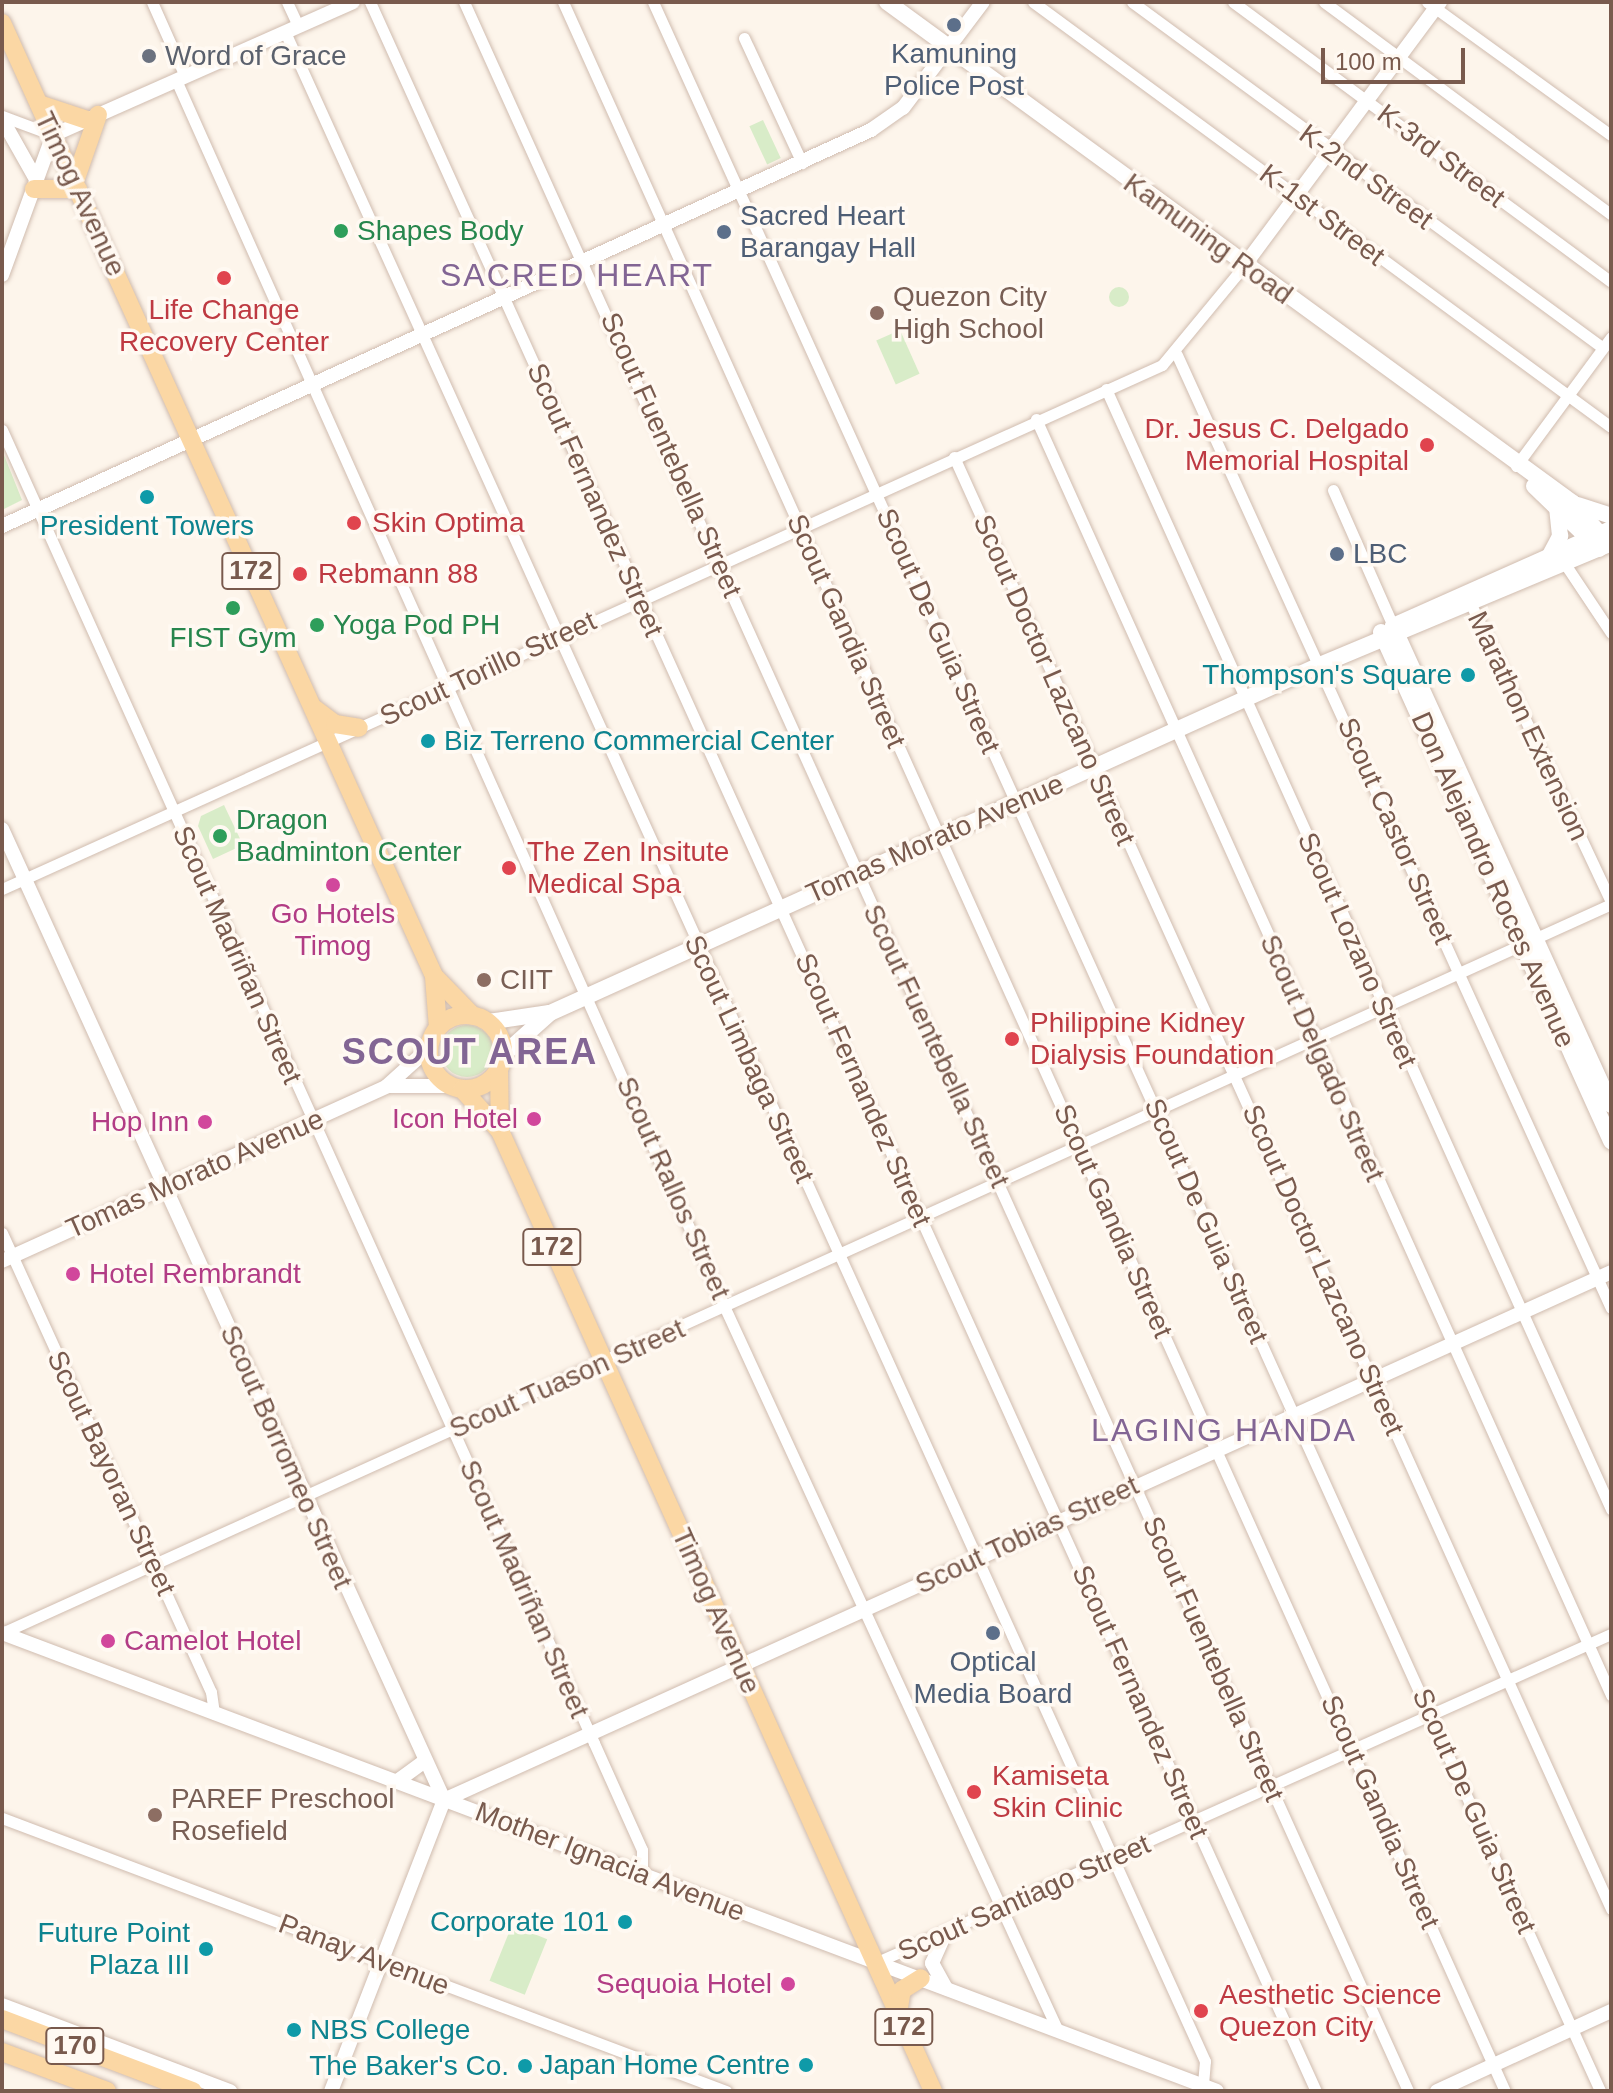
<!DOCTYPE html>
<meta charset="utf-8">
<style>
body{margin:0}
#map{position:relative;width:1613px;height:2093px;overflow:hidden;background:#fdf5eb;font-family:Arial,sans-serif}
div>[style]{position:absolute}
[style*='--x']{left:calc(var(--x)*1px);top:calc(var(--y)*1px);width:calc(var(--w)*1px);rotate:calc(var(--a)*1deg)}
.green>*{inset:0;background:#d8ecc8;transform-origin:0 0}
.round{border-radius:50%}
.roads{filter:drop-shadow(0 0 2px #d0bcaf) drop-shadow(0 0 2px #d0bcaf)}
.minor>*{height:11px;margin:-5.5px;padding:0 5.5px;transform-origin:5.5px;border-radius:5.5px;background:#fff}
.tertiary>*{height:14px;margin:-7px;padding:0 7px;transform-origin:7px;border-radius:7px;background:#fff}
.secondary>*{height:16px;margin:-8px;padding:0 8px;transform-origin:8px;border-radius:8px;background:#fff}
.primary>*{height:18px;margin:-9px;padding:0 9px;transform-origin:9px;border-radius:9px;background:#fbd7a4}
.primary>.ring{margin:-9px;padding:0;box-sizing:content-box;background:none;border:18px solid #fbd7a4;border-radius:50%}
.dots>*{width:22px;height:22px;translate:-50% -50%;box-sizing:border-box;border:4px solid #fff9f2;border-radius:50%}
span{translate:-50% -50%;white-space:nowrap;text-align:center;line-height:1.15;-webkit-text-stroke:7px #fff9f2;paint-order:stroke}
.shield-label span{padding:2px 6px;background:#fff9f2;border:2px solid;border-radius:6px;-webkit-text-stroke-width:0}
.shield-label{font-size:26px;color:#795a4d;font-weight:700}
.service-label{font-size:28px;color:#4e5e75}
.left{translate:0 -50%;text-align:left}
.worship-label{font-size:28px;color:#5b616d}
.street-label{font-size:28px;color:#795a4d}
.leisure-label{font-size:28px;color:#27864d}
.education-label{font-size:28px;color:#785e54}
.health-label{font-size:28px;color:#be3a42}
.right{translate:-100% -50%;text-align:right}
.culture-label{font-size:28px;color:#0d838f}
.hotel-label{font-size:28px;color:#b23c85}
.quarter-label{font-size:32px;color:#826594;letter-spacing:2px}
.district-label{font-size:36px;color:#826594;font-weight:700;letter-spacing:2px}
.frame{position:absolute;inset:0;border:4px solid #795a4d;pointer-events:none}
.scale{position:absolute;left:1321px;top:48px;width:144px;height:36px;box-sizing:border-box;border:4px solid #795a4d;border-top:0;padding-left:10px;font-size:24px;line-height:28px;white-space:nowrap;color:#795a4d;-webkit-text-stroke:6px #fff9f2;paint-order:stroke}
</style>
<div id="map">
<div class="green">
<i style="left:763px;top:120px;width:42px;height:15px;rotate:65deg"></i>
<i class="round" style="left:1109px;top:287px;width:20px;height:20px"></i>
<i style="left:900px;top:330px;width:48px;height:26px;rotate:66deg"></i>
<i style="clip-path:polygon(2px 450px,22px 500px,2px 510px)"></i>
<i style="clip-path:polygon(224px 805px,243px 845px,213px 859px,198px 826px,201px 816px)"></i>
<i class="round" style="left:441px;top:1025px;width:52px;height:52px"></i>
<i style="left:512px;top:1925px;width:38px;height:60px;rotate:22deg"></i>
</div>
<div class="roads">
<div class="minor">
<i style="--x:152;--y:2;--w:81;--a:66"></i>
<i style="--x:287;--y:2;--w:26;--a:65"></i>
<i style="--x:370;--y:2;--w:2293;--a:65.64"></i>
<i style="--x:464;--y:2;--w:2292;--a:65.68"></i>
<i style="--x:563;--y:2;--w:2292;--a:65.73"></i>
<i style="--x:653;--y:2;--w:2294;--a:65.61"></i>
<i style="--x:1033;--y:2;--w:717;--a:36.33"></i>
<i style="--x:1132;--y:2;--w:584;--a:36.3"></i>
<i style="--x:1233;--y:2;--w:470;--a:36.5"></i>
<i style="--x:1324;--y:2;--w:357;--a:36.5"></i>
<i style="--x:1427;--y:2;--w:227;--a:35.9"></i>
<i style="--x:285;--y:32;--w:2228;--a:65.61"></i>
<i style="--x:1205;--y:2061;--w:25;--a:95"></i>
<i style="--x:744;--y:38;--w:138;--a:65.1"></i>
<i style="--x:176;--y:80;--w:1345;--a:65.91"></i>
<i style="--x:725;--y:1308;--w:796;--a:65.27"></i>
<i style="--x:2;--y:116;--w:54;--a:20.4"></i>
<i style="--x:1177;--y:355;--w:1047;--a:65.52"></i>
<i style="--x:1106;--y:389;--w:1229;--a:65.73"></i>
<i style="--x:1036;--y:419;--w:1400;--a:65.74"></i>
<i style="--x:2;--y:430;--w:1440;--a:65.73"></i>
<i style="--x:594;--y:1743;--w:117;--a:65.8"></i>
<i style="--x:642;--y:1850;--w:25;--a:90"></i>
<i style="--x:954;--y:457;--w:1594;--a:65.65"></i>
<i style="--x:1516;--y:466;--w:160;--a:-53.6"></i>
<i style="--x:1333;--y:490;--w:149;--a:66.2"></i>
<i style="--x:1565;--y:564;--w:83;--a:56.3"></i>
<i style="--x:1468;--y:598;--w:336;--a:64.8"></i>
<i style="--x:2;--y:889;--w:1273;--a:-24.31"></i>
<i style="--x:1162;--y:365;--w:129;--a:-50.4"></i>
<i style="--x:2;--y:1233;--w:504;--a:65.52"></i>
<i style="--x:211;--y:1692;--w:22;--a:82"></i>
<i style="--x:2;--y:1633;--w:1766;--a:-24.37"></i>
<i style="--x:2;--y:1818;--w:774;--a:20.66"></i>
<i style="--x:875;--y:1963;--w:806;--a:-24.09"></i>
</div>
<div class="tertiary">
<i style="--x:2;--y:119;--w:71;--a:60.6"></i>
<i style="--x:1244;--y:266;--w:329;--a:-53.4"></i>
<i style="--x:2;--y:275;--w:149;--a:-70"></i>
<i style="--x:53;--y:135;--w:328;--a:-23.9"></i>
<i style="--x:2;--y:526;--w:955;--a:-24.5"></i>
<i style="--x:871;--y:130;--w:39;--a:-35"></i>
<i style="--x:903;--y:108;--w:133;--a:-53"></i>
<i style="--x:2;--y:829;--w:1067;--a:65.52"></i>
<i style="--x:444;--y:1800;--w:312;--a:111.2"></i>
<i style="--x:387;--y:1086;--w:66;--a:0"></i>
<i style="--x:2;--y:1261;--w:423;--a:-24.4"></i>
<i style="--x:387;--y:1086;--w:57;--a:-42.1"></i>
<i style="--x:2;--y:1633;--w:1298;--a:20.65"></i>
<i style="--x:396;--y:1782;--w:34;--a:-36"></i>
<i style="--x:444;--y:1800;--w:1281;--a:-24.34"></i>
<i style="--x:945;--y:1934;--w:32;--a:114"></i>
<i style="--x:932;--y:1963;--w:29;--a:61"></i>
<i style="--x:2;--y:2005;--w:244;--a:20.7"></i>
<i style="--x:1437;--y:2091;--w:192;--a:-24.7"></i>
</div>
<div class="secondary">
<i style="--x:887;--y:2;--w:849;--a:36.14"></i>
<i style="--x:1573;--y:503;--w:41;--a:48.9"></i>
<i style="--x:1600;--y:534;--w:15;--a:94"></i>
<i style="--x:1534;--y:486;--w:85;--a:44"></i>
<i style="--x:1578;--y:505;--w:35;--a:18"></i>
<i style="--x:1549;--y:557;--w:24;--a:-62"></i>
<i style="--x:1560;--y:536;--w:31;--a:-96"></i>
<i style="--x:1393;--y:626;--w:526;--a:65.53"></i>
<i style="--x:1393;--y:626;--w:239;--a:-24"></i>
<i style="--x:1381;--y:632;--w:559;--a:65.68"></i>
<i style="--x:488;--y:1022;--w:62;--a:-8.4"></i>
<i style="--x:503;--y:1055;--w:63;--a:-41.8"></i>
<i style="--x:550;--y:1013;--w:845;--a:-24.32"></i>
<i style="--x:1320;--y:665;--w:316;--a:-22.7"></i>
</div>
<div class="primary">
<i style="--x:2;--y:23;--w:1046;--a:65.61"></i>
<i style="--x:434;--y:976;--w:52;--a:85.6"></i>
<i style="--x:39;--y:104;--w:51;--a:18.4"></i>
<i style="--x:75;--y:181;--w:70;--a:-70.8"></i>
<i style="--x:34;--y:189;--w:44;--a:0"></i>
<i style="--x:315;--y:709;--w:25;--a:37"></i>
<i style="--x:335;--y:724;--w:24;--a:9"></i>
<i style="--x:436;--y:978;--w:53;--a:45.8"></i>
<i class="ring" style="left:429px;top:1015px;width:56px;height:56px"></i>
<i style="--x:499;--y:1068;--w:63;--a:89.1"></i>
<i style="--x:500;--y:1131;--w:1053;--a:65.72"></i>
<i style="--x:462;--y:1089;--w:57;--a:47.9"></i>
<i style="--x:898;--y:2014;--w:24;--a:-81"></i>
<i style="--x:902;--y:1990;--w:22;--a:-32"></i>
<i style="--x:2;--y:2019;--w:204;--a:20.7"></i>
<i style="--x:2;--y:2052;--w:112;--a:20.4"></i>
</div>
</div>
<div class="dots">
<i style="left:954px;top:25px;background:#5c6f8a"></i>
<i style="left:149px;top:56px;background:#6b7280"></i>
<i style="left:341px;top:231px;background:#2e9e5b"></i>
<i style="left:724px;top:232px;background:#5c6f8a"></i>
<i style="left:224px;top:278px;background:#e0444e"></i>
<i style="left:877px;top:313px;background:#8d6e63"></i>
<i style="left:1427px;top:445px;background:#e0444e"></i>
<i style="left:147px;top:497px;background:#0f9aa8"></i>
<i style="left:354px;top:523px;background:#e0444e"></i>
<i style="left:1337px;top:554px;background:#5c6f8a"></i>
<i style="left:300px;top:574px;background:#e0444e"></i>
<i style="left:233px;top:608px;background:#2e9e5b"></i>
<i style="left:317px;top:625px;background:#2e9e5b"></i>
<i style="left:1468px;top:675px;background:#0f9aa8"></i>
<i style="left:428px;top:741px;background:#0f9aa8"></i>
<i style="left:220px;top:836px;background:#2e9e5b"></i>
<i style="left:509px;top:868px;background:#e0444e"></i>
<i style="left:333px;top:885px;background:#d1479c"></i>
<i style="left:484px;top:980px;background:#8d6e63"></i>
<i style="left:1012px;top:1039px;background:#e0444e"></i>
<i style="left:534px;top:1119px;background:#d1479c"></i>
<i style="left:205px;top:1122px;background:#d1479c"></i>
<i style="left:73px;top:1274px;background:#d1479c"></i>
<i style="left:993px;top:1633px;background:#5c6f8a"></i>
<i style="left:108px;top:1641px;background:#d1479c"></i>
<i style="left:974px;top:1792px;background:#e0444e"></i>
<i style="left:155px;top:1815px;background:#8d6e63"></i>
<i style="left:625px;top:1922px;background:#0f9aa8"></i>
<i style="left:206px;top:1949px;background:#0f9aa8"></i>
<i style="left:788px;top:1984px;background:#d1479c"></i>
<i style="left:1201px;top:2011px;background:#e0444e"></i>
<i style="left:294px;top:2030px;background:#0f9aa8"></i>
<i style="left:806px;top:2065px;background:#0f9aa8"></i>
<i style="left:525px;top:2066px;background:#0f9aa8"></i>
</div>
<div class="shield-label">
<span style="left:251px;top:571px">172</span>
<span style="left:552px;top:1247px">172</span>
<span style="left:904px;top:2027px">172</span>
<span style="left:75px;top:2046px">170</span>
</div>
<div class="service-label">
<span style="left:954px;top:70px">Kamuning<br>Police Post</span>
<span class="left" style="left:740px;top:232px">Sacred Heart<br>Barangay Hall</span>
<span class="left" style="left:1353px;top:554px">LBC</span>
<span style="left:993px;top:1678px">Optical<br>Media Board</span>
</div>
<div class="worship-label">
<span class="left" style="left:165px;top:56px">Word of Grace</span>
</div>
<div class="street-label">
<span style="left:1441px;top:156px;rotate:37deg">K-3rd Street</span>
<span style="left:1366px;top:177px;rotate:36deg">K-2nd Street</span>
<span style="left:80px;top:194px;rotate:65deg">Timog Avenue</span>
<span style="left:1322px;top:215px;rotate:37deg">K-1st Street</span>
<span style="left:1208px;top:239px;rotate:36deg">Kamuning Road</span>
<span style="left:671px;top:455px;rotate:66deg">Scout Fuentebella Street</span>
<span style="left:595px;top:500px;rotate:66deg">Scout Fernandez Street</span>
<span style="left:846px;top:631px;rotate:66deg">Scout Gandia Street</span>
<span style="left:938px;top:631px;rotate:66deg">Scout De Guia Street</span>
<span style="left:488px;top:669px;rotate:-25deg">Scout Torillo Street</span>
<span style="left:1054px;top:680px;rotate:66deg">Scout Doctor Lazcano Street</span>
<span style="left:1528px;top:726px;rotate:65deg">Marathon Extension</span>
<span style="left:1395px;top:831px;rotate:66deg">Scout Castor Street</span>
<span style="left:935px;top:839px;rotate:-24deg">Tomas Morato Avenue</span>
<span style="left:1493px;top:880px;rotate:66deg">Don Alejandro Roces Avenue</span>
<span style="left:1357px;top:950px;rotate:66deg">Scout Lozano Street</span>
<span style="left:237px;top:955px;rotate:66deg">Scout Madriñan Street</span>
<span style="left:936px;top:1046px;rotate:65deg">Scout Fuentebella Street</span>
<span style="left:1322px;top:1058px;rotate:66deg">Scout Delgado Street</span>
<span style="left:749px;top:1059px;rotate:65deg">Scout Limbaga Street</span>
<span style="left:863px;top:1090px;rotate:66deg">Scout Fernandez Street</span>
<span style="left:195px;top:1174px;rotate:-24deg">Tomas Morato Avenue</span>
<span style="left:673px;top:1188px;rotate:66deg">Scout Rallos Street</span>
<span style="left:1113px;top:1221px;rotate:66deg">Scout Gandia Street</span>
<span style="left:1206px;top:1221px;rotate:66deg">Scout De Guia Street</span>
<span style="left:1323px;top:1270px;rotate:66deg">Scout Doctor Lazcano Street</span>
<span style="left:567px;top:1379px;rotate:-24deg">Scout Tuason Street</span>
<span style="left:286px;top:1457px;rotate:66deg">Scout Borromeo Street</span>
<span style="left:111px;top:1473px;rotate:65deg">Scout Bayoran Street</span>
<span style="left:1027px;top:1535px;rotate:-25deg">Scout Tobias Street</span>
<span style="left:524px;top:1589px;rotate:66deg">Scout Madriñan Street</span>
<span style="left:716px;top:1611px;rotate:66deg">Timog Avenue</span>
<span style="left:1213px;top:1659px;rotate:66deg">Scout Fuentebella Street</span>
<span style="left:1140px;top:1702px;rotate:66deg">Scout Fernandez Street</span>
<span style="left:1474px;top:1811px;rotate:66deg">Scout De Guia Street</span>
<span style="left:1380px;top:1812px;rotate:66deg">Scout Gandia Street</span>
<span style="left:610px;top:1862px;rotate:21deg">Mother Ignacia Avenue</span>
<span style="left:1024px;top:1898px;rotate:-24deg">Scout Santiago Street</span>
<span style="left:364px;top:1955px;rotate:21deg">Panay Avenue</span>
</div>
<div class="leisure-label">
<span class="left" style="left:357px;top:231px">Shapes Body</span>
<span class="left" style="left:333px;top:625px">Yoga Pod PH</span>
<span style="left:233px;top:638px">FIST Gym</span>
<span class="left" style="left:236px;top:836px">Dragon<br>Badminton Center</span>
</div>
<div class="education-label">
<span class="left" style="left:893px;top:313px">Quezon City<br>High School</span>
<span class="left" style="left:500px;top:980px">CIIT</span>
<span class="left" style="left:171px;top:1815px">PAREF Preschool<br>Rosefield</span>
</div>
<div class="health-label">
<span style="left:224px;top:326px">Life Change<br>Recovery Center</span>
<span class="right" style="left:1409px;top:445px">Dr. Jesus C. Delgado<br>Memorial Hospital</span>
<span class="left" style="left:372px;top:523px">Skin Optima</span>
<span class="left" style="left:318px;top:574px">Rebmann 88</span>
<span class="left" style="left:527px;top:868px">The Zen Insitute<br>Medical Spa</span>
<span class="left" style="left:1030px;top:1039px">Philippine Kidney<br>Dialysis Foundation</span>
<span class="left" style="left:992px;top:1792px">Kamiseta<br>Skin Clinic</span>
<span class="left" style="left:1219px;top:2011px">Aesthetic Science<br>Quezon City</span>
</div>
<div class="culture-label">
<span style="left:147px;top:526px">President Towers</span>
<span class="right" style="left:1452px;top:675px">Thompson's Square</span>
<span class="left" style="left:444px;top:741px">Biz Terreno Commercial Center</span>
<span class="right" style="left:609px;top:1922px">Corporate 101</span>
<span class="right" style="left:190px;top:1949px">Future Point<br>Plaza III</span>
<span class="left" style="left:310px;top:2030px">NBS College</span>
<span class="right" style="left:790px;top:2065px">Japan Home Centre</span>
<span class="right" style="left:509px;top:2066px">The Baker's Co.</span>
</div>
<div class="hotel-label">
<span style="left:333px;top:930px">Go Hotels<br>Timog</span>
<span class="right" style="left:518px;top:1119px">Icon Hotel</span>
<span class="right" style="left:189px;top:1122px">Hop Inn</span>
<span class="left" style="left:89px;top:1274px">Hotel Rembrandt</span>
<span class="left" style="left:124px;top:1641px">Camelot Hotel</span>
<span class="right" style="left:772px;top:1984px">Sequoia Hotel</span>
</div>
<div class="quarter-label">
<span style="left:577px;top:275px">SACRED HEART</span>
<span style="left:1224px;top:1430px">LAGING HANDA</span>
</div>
<div class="district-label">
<span style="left:470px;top:1052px">SCOUT AREA</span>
</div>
<div class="frame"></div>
<div class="scale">100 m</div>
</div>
